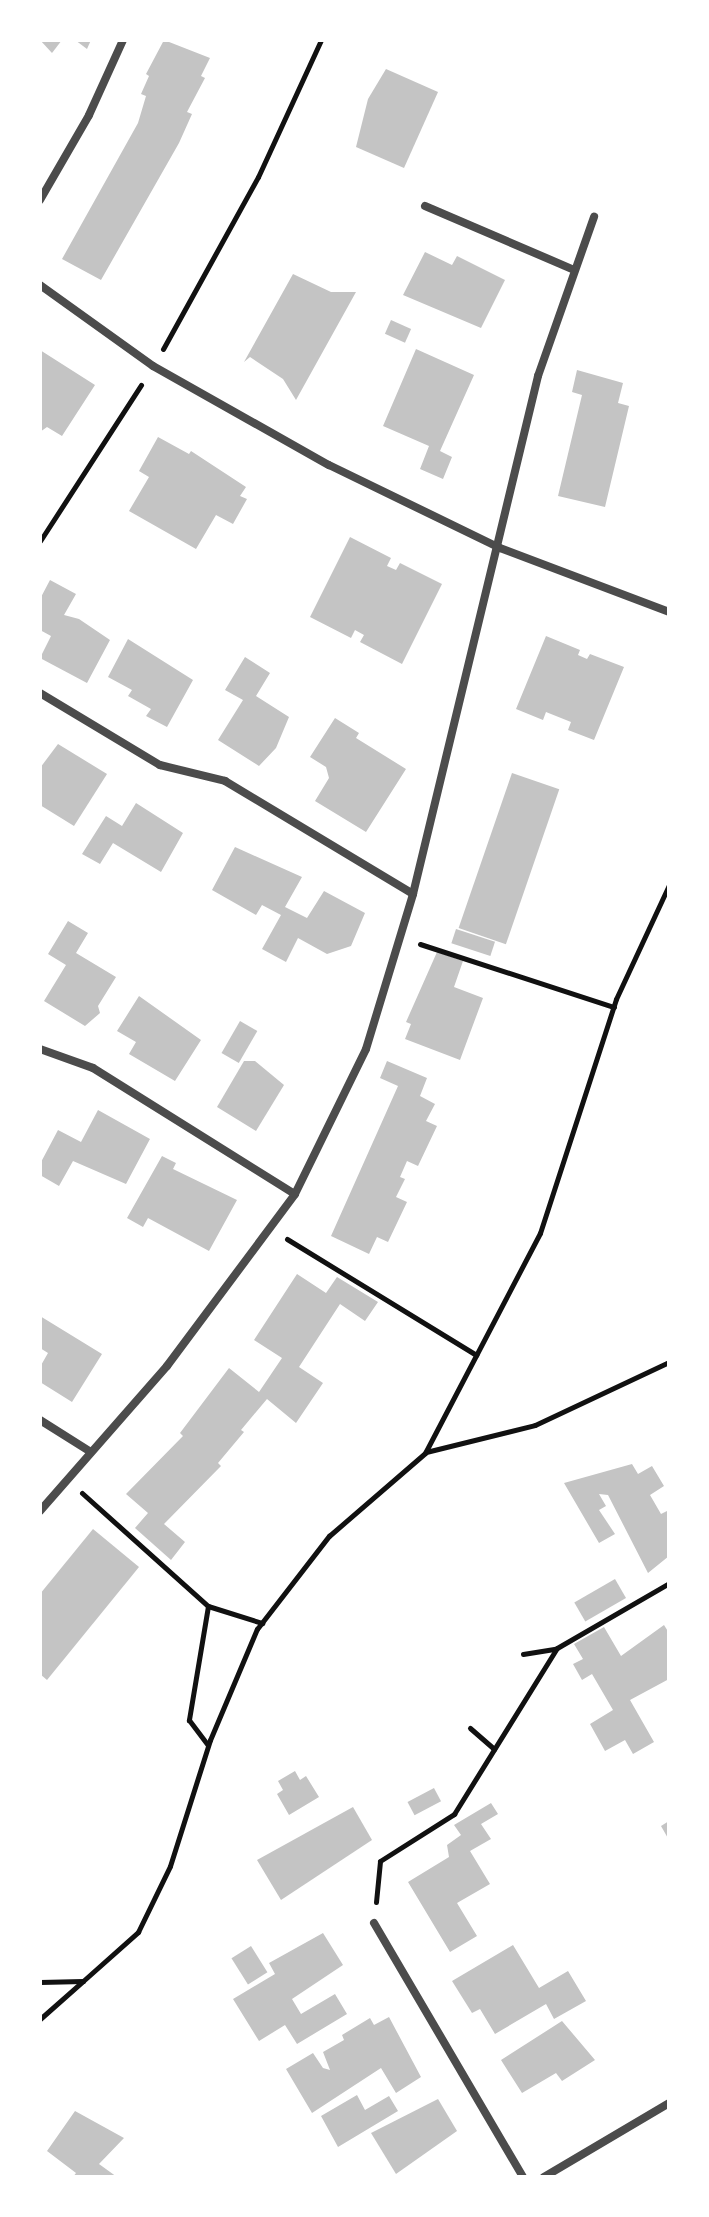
<!DOCTYPE html>
<style>
body{margin:0}
#map{position:relative;width:709px;height:2217px;overflow:hidden;background:#fff;font-family:"Titillium Web",sans-serif}
div>[style]{position:absolute}
[style*='--x']{left:calc(var(--x)*1px);top:calc(var(--y)*1px);width:calc(var(--w)*1px);rotate:calc(var(--a)*1deg)}
.building>*{inset:0;background:#c4c4c4;transform-origin:0 0}
.path>*{height:5px;margin:-2.5px;padding:0 2.5px;transform-origin:2.5px;border-radius:2.5px;background:#111}
.minor>*{height:8px;margin:-4px;padding:0 4px;transform-origin:4px;border-radius:4px;background:#4c4c4c}
span{translate:-50% -50%;white-space:nowrap;text-align:center;line-height:1.15;-webkit-text-stroke:7px #fff;paint-order:stroke}
.frame{position:absolute;inset:0;border:42px solid #fff;pointer-events:none}
</style>
<div id="map">
<div class="building">
<i style="clip-path:polygon(40px 40px,62px 40px,52px 53px)"></i>
<i style="clip-path:polygon(75px 40px,91px 40px,87px 49px)"></i>
<i style="clip-path:polygon(164px 40px,210px 58px,201px 76px,205px 78px,187px 112px,192px 114px,179px 143px,101px 280px,62px 259px,138px 123px,146px 96px,141px 94px,149px 76px,146px 74px)"></i>
<i style="clip-path:polygon(386px 69px,438px 92px,404px 168px,356px 147px,368px 99px)"></i>
<i style="clip-path:polygon(425px 252px,452px 265px,457px 256px,505px 280px,481px 328px,403px 295px)"></i>
<i style="clip-path:polygon(293px 274px,331px 292px,356px 292px,296px 400px,283px 379px,250px 357px,244px 362px)"></i>
<i style="left:391px;top:320px;width:22px;height:15px;rotate:24deg"></i>
<i style="clip-path:polygon(416px 349px,474px 375px,440px 451px,452px 457px,443px 479px,420px 469px,429px 446px,383px 426px)"></i>
<i style="clip-path:polygon(40px 350px,95px 385px,62px 436px,47px 427px,40px 432px)"></i>
<i style="clip-path:polygon(577px 370px,623px 383px,618px 403px,629px 406px,605px 507px,558px 496px,582px 395px,572px 392px)"></i>
<i style="clip-path:polygon(158px 437px,189px 454px,191px 451px,246px 487px,240px 496px,247px 499px,233px 524px,216px 515px,196px 549px,129px 511px,149px 477px,139px 471px)"></i>
<i style="clip-path:polygon(350px 537px,391px 558px,387px 566px,396px 570px,400px 563px,442px 584px,402px 664px,360px 642px,364px 635px,355px 630px,351px 638px,310px 617px)"></i>
<i style="clip-path:polygon(50px 580px,76px 594px,64px 615px,79px 619px,110px 640px,87px 683px,40px 658px,51px 636px,40px 630px,40px 599px)"></i>
<i style="clip-path:polygon(546px 636px,580px 650px,578px 655px,587px 659px,590px 654px,624px 667px,594px 740px,568px 730px,571px 722px,546px 712px,543px 720px,516px 709px)"></i>
<i style="clip-path:polygon(128px 639px,193px 680px,167px 727px,146px 716px,151px 709px,128px 696px,132px 690px,108px 677px)"></i>
<i style="clip-path:polygon(245px 657px,270px 673px,256px 696px,289px 717px,276px 748px,259px 766px,218px 740px,243px 700px,225px 690px)"></i>
<i style="clip-path:polygon(335px 718px,359px 733px,356px 738px,406px 769px,366px 832px,315px 801px,329px 778px,326px 767px,310px 757px)"></i>
<i style="clip-path:polygon(58px 744px,107px 774px,74px 826px,40px 805px,40px 768px)"></i>
<i style="left:512px;top:773px;width:50px;height:164px;rotate:19deg"></i>
<i style="clip-path:polygon(136px 803px,183px 833px,161px 872px,113px 843px,100px 864px,82px 854px,106px 816px,122px 826px)"></i>
<i style="clip-path:polygon(235px 847px,302px 877px,285px 907px,307px 918px,324px 891px,365px 913px,351px 946px,327px 954px,298px 938px,286px 962px,262px 949px,281px 915px,262px 905px,256px 915px,212px 890px)"></i>
<i style="clip-path:polygon(68px 921px,88px 933px,76px 953px,116px 977px,98px 1006px,100px 1013px,85px 1026px,44px 1001px,66px 965px,48px 954px)"></i>
<i style="left:456px;top:929px;width:41px;height:15px;rotate:18deg"></i>
<i style="clip-path:polygon(437px 952px,463px 961px,454px 987px,483px 998px,460px 1060px,405px 1039px,411px 1024px,406px 1022px)"></i>
<i style="clip-path:polygon(139px 996px,201px 1040px,175px 1081px,129px 1054px,136px 1042px,117px 1031px)"></i>
<i style="left:240px;top:1021px;width:20px;height:37px;rotate:30deg"></i>
<i style="clip-path:polygon(244px 1061px,255px 1061px,284px 1085px,256px 1131px,217px 1107px)"></i>
<i style="clip-path:polygon(387px 1061px,427px 1078px,420px 1096px,435px 1104px,426px 1121px,437px 1126px,418px 1166px,407px 1161px,400px 1177px,405px 1179px,396px 1197px,407px 1202px,388px 1242px,377px 1237px,369px 1254px,331px 1236px,398px 1086px,380px 1078px)"></i>
<i style="clip-path:polygon(98px 1110px,150px 1139px,126px 1184px,73px 1161px,59px 1186px,40px 1175px,40px 1164px,58px 1130px,81px 1142px)"></i>
<i style="clip-path:polygon(162px 1156px,176px 1163px,173px 1169px,237px 1200px,209px 1251px,148px 1218px,143px 1227px,127px 1218px)"></i>
<i style="clip-path:polygon(297px 1274px,326px 1293px,337px 1277px,378px 1302px,365px 1321px,340px 1304px,299px 1367px,323px 1383px,296px 1423px,267px 1399px,241px 1430px,244px 1432px,218px 1463px,221px 1466px,164px 1524px,185px 1542px,171px 1560px,135px 1528px,148px 1513px,126px 1494px,183px 1436px,180px 1433px,229px 1368px,259px 1392px,282px 1358px,254px 1340px)"></i>
<i style="clip-path:polygon(40px 1316px,102px 1354px,72px 1402px,40px 1382px,40px 1367px,48px 1353px,40px 1348px)"></i>
<i style="clip-path:polygon(632px 1464px,638px 1474px,652px 1466px,664px 1486px,650px 1495px,661px 1514px,669px 1510px,669px 1556px,648px 1573px,608px 1495px,599px 1494px,606px 1506px,599px 1510px,615px 1534px,599px 1543px,564px 1483px)"></i>
<i style="clip-path:polygon(93px 1529px,139px 1567px,47px 1680px,40px 1674px,40px 1594px)"></i>
<i style="left:615px;top:1579px;width:22px;height:47px;rotate:60deg"></i>
<i style="clip-path:polygon(664px 1625px,669px 1633px,669px 1679px,630px 1700px,654px 1742px,633px 1754px,625px 1740px,605px 1751px,590px 1724px,613px 1710px,592px 1674px,582px 1680px,573px 1664px,583px 1659px,574px 1644px,604px 1627px,621px 1656px)"></i>
<i style="clip-path:polygon(295px 1771px,300px 1780px,306px 1776px,319px 1797px,289px 1815px,277px 1794px,283px 1790px,278px 1781px)"></i>
<i style="left:434px;top:1788px;width:15px;height:30px;rotate:62deg"></i>
<i style="clip-path:polygon(491px 1803px,498px 1814px,481px 1824px,491px 1839px,470px 1851px,490px 1884px,457px 1903px,477px 1936px,450px 1952px,408px 1882px,449px 1857px,447px 1845px,461px 1835px,454px 1825px)"></i>
<i style="clip-path:polygon(353px 1807px,372px 1840px,281px 1900px,257px 1860px)"></i>
<i style="clip-path:polygon(669px 1821px,669px 1840px,661px 1826px)"></i>
<i style="clip-path:polygon(323px 1933px,343px 1965px,292px 1999px,301px 2014px,335px 1994px,347px 2014px,297px 2044px,285px 2025px,259px 2041px,233px 1999px,275px 1974px,269px 1963px)"></i>
<i style="clip-path:polygon(513px 1945px,539px 1988px,568px 1971px,586px 2001px,554px 2019px,546px 2004px,495px 2034px,480px 2009px,472px 2013px,452px 1981px)"></i>
<i style="left:251px;top:1946px;width:31px;height:23px;rotate:58deg"></i>
<i style="clip-path:polygon(389px 2017px,421px 2077px,396px 2093px,381px 2068px,312px 2113px,286px 2069px,313px 2053px,323px 2068px,330px 2070px,323px 2052px,344px 2040px,342px 2035px,370px 2018px,374px 2025px)"></i>
<i style="clip-path:polygon(562px 2021px,595px 2060px,562px 2081px,556px 2073px,522px 2093px,501px 2060px)"></i>
<i style="clip-path:polygon(357px 2095px,365px 2110px,389px 2096px,398px 2111px,338px 2147px,321px 2116px)"></i>
<i style="clip-path:polygon(438px 2099px,457px 2131px,396px 2174px,371px 2133px)"></i>
<i style="clip-path:polygon(75px 2111px,124px 2138px,99px 2164px,117px 2177px,73px 2177px,76px 2173px,47px 2151px)"></i>
</div>
<div class="path">
<i style="--x:163;--y:349;--w:196;--a:-61.1"></i>
<i style="--x:258;--y:177;--w:151;--a:-65.3"></i>
<i style="--x:40;--y:541;--w:186;--a:-57.1"></i>
<i style="--x:420;--y:944;--w:204;--a:18"></i>
<i style="--x:287;--y:1239;--w:222;--a:31.5"></i>
<i style="--x:426;--y:1452;--w:112;--a:-13.9"></i>
<i style="--x:535;--y:1425;--w:148;--a:-25.2"></i>
<i style="--x:82;--y:1493;--w:169;--a:41.9"></i>
<i style="--x:208;--y:1606;--w:57;--a:17.5"></i>
<i style="--x:208;--y:1606;--w:116;--a:99.5"></i>
<i style="--x:189;--y:1720;--w:31;--a:53"></i>
<i style="--x:523;--y:1654;--w:33;--a:-9"></i>
<i style="--x:470;--y:1728;--w:32;--a:41"></i>
<i style="--x:376;--y:1902;--w:41;--a:-84.4"></i>
<i style="--x:380;--y:1861;--w:88;--a:-32.4"></i>
<i style="--x:454;--y:1814;--w:195;--a:-58.2"></i>
<i style="--x:557;--y:1648;--w:129;--a:-30.1"></i>
<i style="--x:40;--y:1982;--w:43;--a:-1.3"></i>
<i style="--x:83;--y:1981;--w:74;--a:-41.7"></i>
<i style="--x:138;--y:1932;--w:73;--a:-64.1"></i>
<i style="--x:170;--y:1866;--w:132;--a:-72.4"></i>
<i style="--x:210;--y:1740;--w:121;--a:-67.1"></i>
<i style="--x:257;--y:1629;--w:118;--a:-52.3"></i>
<i style="--x:329;--y:1536;--w:127;--a:-40.8"></i>
<i style="--x:425;--y:1453;--w:248;--a:-62.4"></i>
<i style="--x:540;--y:1233;--w:246;--a:-72"></i>
<i style="--x:616;--y:999;--w:126;--a:-65.1"></i>
<i style="--x:40;--y:2019;--w:56;--a:-41.4"></i>
</div>
<div class="minor">
<i style="--x:40;--y:200;--w:98;--a:-60"></i>
<i style="--x:89;--y:115;--w:82;--a:-65.6"></i>
<i style="--x:425;--y:206;--w:162;--a:23.2"></i>
<i style="--x:40;--y:285;--w:139;--a:35.6"></i>
<i style="--x:153;--y:366;--w:202;--a:29.4"></i>
<i style="--x:329;--y:465;--w:190;--a:25.9"></i>
<i style="--x:500;--y:548;--w:181;--a:20.7"></i>
<i style="--x:40;--y:693;--w:140;--a:31"></i>
<i style="--x:160;--y:765;--w:67;--a:13.8"></i>
<i style="--x:225;--y:781;--w:219;--a:31"></i>
<i style="--x:40;--y:1049;--w:56;--a:19.7"></i>
<i style="--x:93;--y:1068;--w:238;--a:32"></i>
<i style="--x:40;--y:1420;--w:58;--a:32.3"></i>
<i style="--x:40;--y:1511;--w:193;--a:-48.8"></i>
<i style="--x:167;--y:1366;--w:214;--a:-53.3"></i>
<i style="--x:295;--y:1194;--w:161;--a:-63.9"></i>
<i style="--x:366;--y:1049;--w:162;--a:-73.1"></i>
<i style="--x:413;--y:894;--w:533;--a:-76.43"></i>
<i style="--x:538;--y:376;--w:169;--a:-70.6"></i>
<i style="--x:374;--y:1923;--w:294;--a:59.6"></i>
<i style="--x:544;--y:2177;--w:145;--a:-30.6"></i>
</div>
<div class="frame"></div>
</div>
